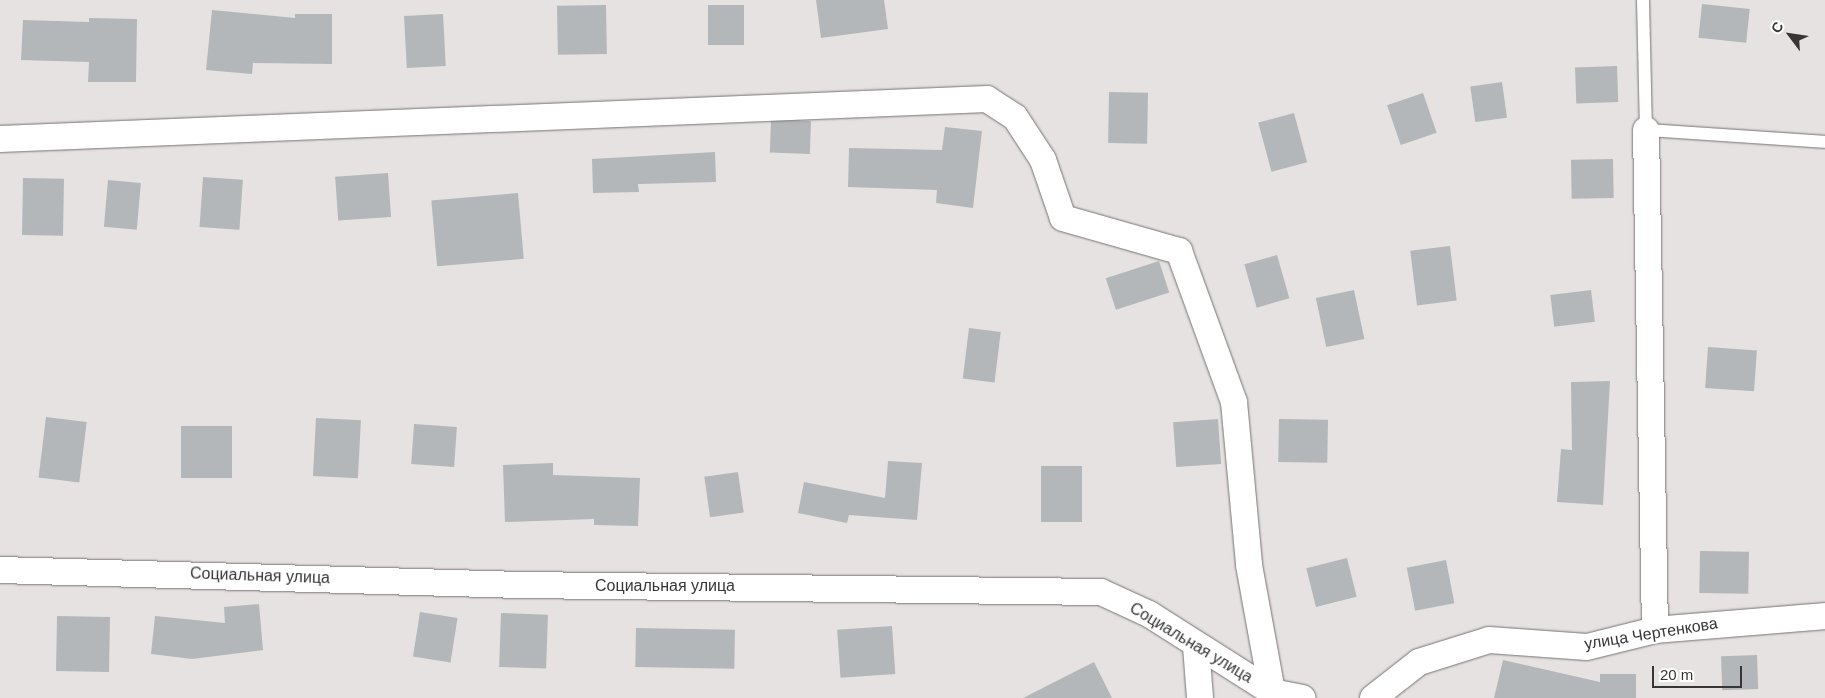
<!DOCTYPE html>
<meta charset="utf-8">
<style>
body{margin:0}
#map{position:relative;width:1825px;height:698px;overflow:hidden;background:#e7e2e2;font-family:Arial,sans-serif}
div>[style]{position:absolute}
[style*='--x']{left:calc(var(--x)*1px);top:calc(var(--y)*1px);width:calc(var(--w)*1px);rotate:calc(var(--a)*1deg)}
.building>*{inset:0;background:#b3b7b9;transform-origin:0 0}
.roads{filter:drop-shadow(0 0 1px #777273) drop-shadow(0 0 1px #777273)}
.lane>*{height:12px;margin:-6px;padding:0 6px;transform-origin:6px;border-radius:6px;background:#fff}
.street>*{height:26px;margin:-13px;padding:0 13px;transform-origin:13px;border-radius:13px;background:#fff}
span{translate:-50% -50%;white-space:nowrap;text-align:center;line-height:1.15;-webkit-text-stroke:4px #fff;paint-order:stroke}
.street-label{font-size:16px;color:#373535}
.north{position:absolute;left:1765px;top:10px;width:50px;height:50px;-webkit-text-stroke:4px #fff;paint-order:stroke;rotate:301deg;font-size:14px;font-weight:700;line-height:20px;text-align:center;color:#373535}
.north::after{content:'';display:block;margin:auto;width:18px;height:22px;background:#373535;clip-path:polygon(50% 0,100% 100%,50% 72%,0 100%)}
.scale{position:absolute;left:1652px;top:666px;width:90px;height:22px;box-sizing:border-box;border:2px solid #373535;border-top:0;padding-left:6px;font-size:15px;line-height:18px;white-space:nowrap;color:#373535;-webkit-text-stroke:4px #fff;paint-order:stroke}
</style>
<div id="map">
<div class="building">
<i style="clip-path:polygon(816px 0,884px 0,888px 29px,821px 38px)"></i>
<i style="left:1702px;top:4px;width:48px;height:34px;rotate:6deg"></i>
<i style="left:606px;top:5px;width:49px;height:49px;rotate:89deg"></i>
<i style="left:708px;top:5px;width:36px;height:40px"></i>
<i style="clip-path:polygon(212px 10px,295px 18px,295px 14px,332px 14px,332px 64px,253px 63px,252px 74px,206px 70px)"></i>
<i style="left:443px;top:14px;width:52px;height:39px;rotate:87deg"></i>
<i style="clip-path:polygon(89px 18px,137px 19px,136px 82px,88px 82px,89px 62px,21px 60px,23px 20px,89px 22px)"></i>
<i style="left:1617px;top:66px;width:36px;height:42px;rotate:88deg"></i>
<i style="left:1502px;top:82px;width:36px;height:32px;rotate:82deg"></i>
<i style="left:1109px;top:92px;width:39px;height:51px;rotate:1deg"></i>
<i style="left:1423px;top:93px;width:42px;height:38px;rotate:71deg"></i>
<i style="left:1294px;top:113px;width:51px;height:37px;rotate:75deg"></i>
<i style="left:811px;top:121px;width:33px;height:40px;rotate:92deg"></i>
<i style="clip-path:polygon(945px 127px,982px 131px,973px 208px,936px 203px,937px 190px,848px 187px,849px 148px,942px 150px)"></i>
<i style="clip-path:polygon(715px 152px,716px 182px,638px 184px,639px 192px,593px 193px,592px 159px)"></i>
<i style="left:1613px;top:159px;width:39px;height:42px;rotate:89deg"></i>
<i style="left:388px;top:173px;width:44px;height:53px;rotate:86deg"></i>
<i style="left:203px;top:177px;width:40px;height:50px;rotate:4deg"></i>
<i style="left:23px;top:178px;width:41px;height:57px;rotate:1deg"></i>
<i style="left:108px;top:180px;width:33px;height:47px;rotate:5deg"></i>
<i style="left:518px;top:193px;width:66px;height:87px;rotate:85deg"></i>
<i style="left:1450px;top:246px;width:55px;height:40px;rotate:83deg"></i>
<i style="left:1277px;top:255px;width:45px;height:34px;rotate:74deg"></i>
<i style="left:1159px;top:261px;width:33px;height:56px;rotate:72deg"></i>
<i style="left:1354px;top:290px;width:50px;height:39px;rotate:78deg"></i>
<i style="left:1591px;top:290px;width:32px;height:41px;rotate:83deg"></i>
<i style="left:969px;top:328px;width:32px;height:51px;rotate:7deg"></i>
<i style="left:1708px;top:347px;width:49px;height:41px;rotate:4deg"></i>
<i style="clip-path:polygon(1610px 381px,1603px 505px,1557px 502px,1561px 449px,1572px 450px,1571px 382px)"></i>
<i style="left:46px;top:417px;width:41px;height:61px;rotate:7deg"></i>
<i style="left:316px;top:418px;width:45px;height:58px;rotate:3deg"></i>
<i style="left:1218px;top:419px;width:45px;height:45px;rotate:86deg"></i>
<i style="left:1279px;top:419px;width:49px;height:43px;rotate:1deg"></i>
<i style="left:414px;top:424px;width:43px;height:40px;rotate:4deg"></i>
<i style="left:181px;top:426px;width:51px;height:52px"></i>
<i style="clip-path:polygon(888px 461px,922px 463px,917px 520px,849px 515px,847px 523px,798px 513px,804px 482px,885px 498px)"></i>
<i style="clip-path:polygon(553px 463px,553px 475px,640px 478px,638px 526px,594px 525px,594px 519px,505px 522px,503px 465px)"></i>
<i style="left:1041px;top:466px;width:41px;height:56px"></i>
<i style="left:738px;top:472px;width:41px;height:34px;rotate:82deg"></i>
<i style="left:1700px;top:551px;width:49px;height:42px;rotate:1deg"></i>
<i style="left:1347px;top:558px;width:40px;height:42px;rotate:76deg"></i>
<i style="left:1446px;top:560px;width:44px;height:40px;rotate:79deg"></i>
<i style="clip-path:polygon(259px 604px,263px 650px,192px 659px,151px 654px,155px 616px,225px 623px,224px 607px)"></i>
<i style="left:420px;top:612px;width:38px;height:45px;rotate:9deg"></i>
<i style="left:501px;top:613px;width:47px;height:54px;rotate:2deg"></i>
<i style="left:57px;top:616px;width:53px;height:55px;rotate:1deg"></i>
<i style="left:892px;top:626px;width:48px;height:55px;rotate:86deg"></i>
<i style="left:636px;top:628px;width:99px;height:39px;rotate:1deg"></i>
<i style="left:1757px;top:655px;width:34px;height:36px;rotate:88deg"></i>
<i style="clip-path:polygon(1503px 660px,1600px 682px,1600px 674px,1636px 674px,1636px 698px,1494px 698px)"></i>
<i style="clip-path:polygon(1094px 662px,1112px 698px,1023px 698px)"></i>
</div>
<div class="roads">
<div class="lane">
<i style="--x:1643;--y:0;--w:130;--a:88.7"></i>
<i style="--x:1646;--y:130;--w:179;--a:3.8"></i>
</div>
<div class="street">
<i style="--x:1646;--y:130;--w:500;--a:88.97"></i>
<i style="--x:0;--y:139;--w:988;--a:-2.32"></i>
<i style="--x:987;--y:99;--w:33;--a:33"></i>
<i style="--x:1015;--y:117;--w:51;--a:56.9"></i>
<i style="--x:1043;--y:160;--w:61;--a:71"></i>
<i style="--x:1063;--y:218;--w:121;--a:15.9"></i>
<i style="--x:1179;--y:251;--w:161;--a:70"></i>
<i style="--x:1234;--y:402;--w:164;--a:84.7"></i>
<i style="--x:1249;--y:565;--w:129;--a:79.7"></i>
<i style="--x:0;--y:570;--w:521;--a:1.65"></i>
<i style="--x:521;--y:585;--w:580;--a:0.69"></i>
<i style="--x:1101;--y:592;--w:53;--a:24.6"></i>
<i style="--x:1149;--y:614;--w:146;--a:32.4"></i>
<i style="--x:1272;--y:692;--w:31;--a:11"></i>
<i style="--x:1196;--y:646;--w:52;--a:85.6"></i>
<i style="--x:1373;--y:698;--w:58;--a:-38"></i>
<i style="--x:1419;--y:662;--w:73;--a:-17.4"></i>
<i style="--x:1489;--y:640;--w:98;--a:4.1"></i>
<i style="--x:1587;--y:647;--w:70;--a:-14"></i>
<i style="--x:1655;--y:630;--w:171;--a:-4.7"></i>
</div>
</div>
<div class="street-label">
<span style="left:260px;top:576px;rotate:2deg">Социальная улица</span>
<span style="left:665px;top:586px">Социальная улица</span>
<span style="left:1651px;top:634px;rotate:-9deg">улица Чертенкова</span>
<span style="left:1191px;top:643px;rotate:31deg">Социальная улица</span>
</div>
<div class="north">С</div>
<div class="scale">20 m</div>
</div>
